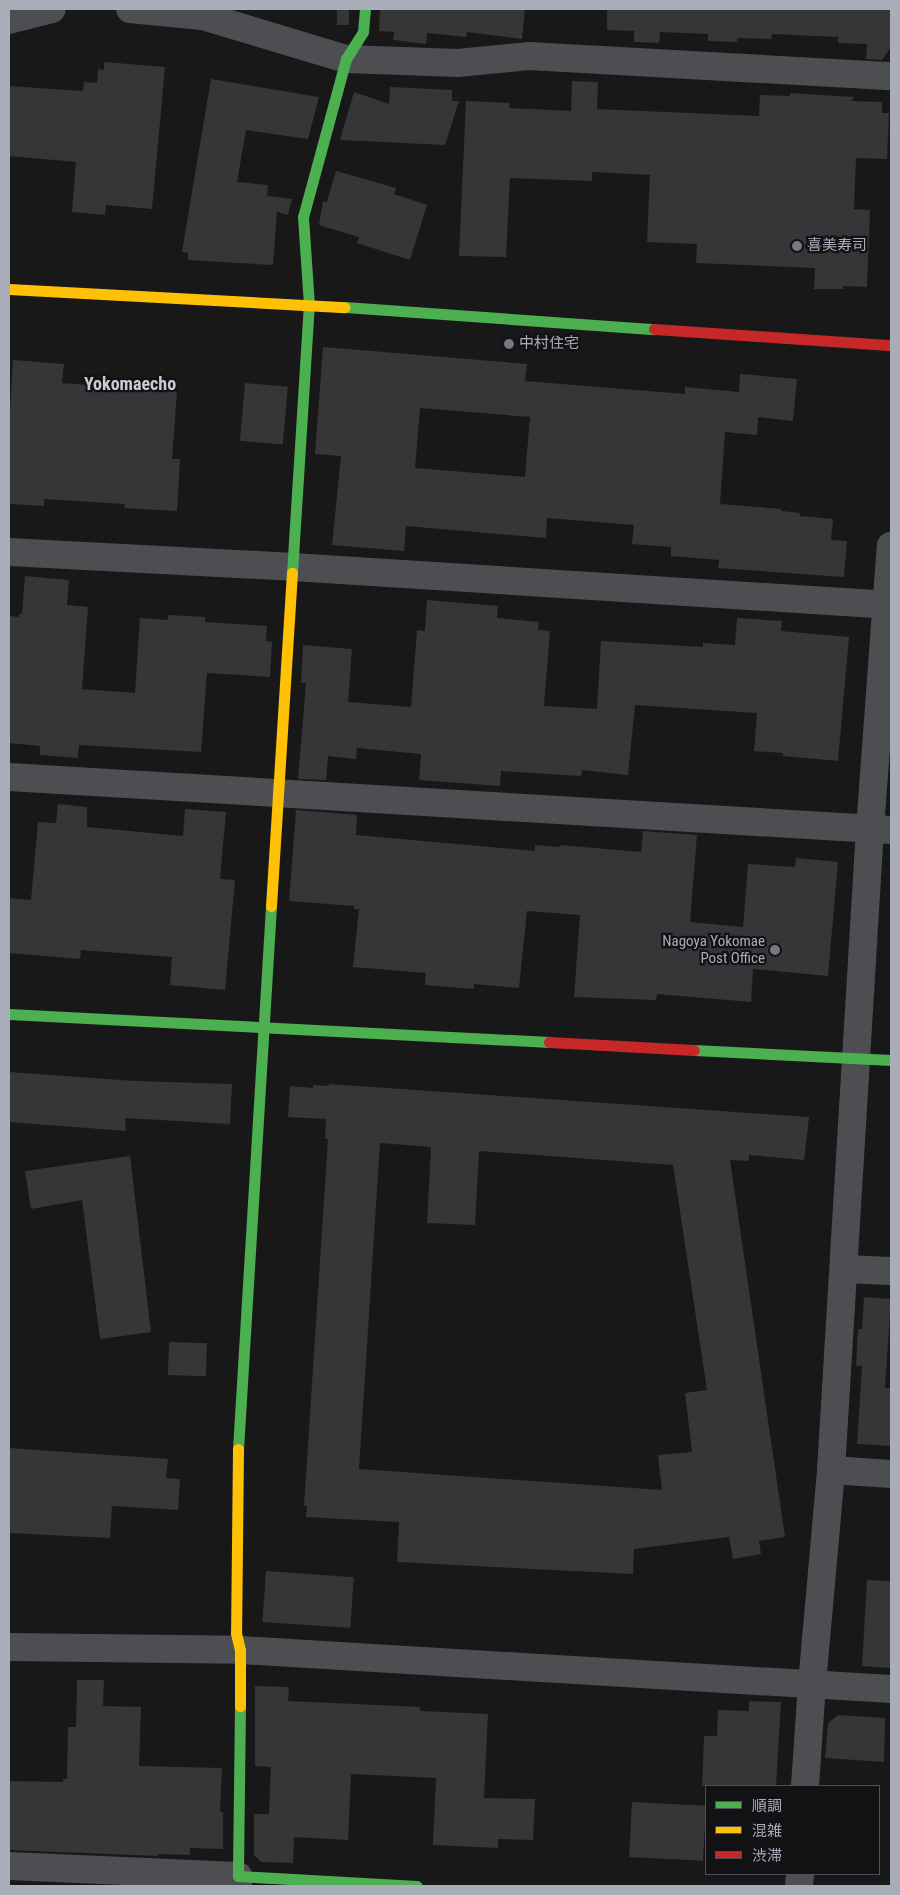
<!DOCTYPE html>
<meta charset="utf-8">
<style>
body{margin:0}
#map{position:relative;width:900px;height:1895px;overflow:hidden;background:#181819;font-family:"Roboto Condensed","Noto Sans JP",sans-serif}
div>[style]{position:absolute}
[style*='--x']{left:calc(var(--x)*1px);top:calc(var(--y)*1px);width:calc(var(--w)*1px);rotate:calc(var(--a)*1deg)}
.building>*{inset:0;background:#363638;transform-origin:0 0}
.street>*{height:28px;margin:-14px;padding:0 14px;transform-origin:14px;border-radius:14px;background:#4c4e52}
.fast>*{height:11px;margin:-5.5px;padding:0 5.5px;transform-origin:5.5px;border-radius:5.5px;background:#4caf50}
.slow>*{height:11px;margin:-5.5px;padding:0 5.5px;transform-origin:5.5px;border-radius:5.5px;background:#ffc107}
.jam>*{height:11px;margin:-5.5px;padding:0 5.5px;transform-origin:5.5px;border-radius:5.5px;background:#c62828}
.dots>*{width:14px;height:14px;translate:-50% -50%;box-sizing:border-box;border:2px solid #121215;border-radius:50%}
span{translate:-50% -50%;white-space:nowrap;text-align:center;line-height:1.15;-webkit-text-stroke:4.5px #121215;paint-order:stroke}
.poi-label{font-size:15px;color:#a9adba}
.left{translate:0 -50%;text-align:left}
.right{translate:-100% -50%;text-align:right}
.quarter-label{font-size:18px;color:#caccd6;font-weight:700}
.frame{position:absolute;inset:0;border:10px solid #a9adba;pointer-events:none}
.legend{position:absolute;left:705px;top:1785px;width:175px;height:90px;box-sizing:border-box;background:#121215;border:1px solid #4e5057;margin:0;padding:6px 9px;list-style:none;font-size:15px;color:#a9adba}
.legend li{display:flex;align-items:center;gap:10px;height:25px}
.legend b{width:25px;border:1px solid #4e5057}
</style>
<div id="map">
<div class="building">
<i style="left:337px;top:9px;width:12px;height:16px"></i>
<i style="clip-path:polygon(380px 9px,525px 9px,522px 39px,467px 32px,466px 37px,427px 33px,426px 44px,393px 40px,394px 32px,379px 31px)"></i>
<i style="clip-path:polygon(607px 9px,891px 9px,891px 47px,882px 60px,866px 59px,867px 44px,838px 43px,838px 37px,772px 34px,771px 39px,737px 38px,737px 42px,708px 41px,708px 34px,660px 32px,659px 43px,634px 42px,634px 31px,607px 30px)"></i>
<i style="clip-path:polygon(104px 62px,165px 67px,152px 209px,106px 205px,105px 215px,72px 212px,76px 162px,9px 156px,9px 86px,83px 91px,84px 82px,97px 83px,98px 69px,104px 70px)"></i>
<i style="clip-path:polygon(211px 79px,319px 97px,308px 139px,246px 130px,237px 182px,268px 185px,267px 196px,292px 199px,288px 215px,277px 212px,273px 265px,188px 260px,188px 253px,182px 252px)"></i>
<i style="clip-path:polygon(572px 81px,598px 82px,597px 109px,759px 116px,760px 95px,790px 96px,790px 93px,854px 97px,851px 101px,882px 102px,882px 113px,889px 113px,887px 159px,856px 158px,854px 209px,870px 210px,867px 287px,843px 286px,843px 289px,814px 289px,815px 268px,696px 263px,697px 244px,647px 242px,650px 175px,592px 172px,592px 181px,510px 178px,506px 257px,459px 256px,466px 101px,510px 103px,509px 108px,571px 111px)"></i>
<i style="clip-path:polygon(390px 87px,452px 90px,452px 101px,459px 101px,445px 145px,340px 140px,354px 92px,389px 104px)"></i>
<i style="clip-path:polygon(336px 171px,396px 188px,394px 194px,427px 205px,410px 260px,357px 243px,359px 237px,319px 225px,323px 201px,327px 202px)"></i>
<i style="clip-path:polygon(evenodd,323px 347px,527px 364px,525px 381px,685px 394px,685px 387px,739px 392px,740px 374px,797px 379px,793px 421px,758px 417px,757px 435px,725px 432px,720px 504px,782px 509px,781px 511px,800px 513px,800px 516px,833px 519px,831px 540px,847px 541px,844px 577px,718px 568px,719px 560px,671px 556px,671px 547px,632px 544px,634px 525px,547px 518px,546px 538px,406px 526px,404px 551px,332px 545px,341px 456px,315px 454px,323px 347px,420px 408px,530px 417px,525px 477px,415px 468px,420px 408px)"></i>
<i style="clip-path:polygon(13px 360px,64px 364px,62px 383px,177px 392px,172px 459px,180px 459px,177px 511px,124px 508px,125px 504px,44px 499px,44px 506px,9px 504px,9px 428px)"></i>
<i style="left:245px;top:383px;width:43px;height:58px;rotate:5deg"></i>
<i style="clip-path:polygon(25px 576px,69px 580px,67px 605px,88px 607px,82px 689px,135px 693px,140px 618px,168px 620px,168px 615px,205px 617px,205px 622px,267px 626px,266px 641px,272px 642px,270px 677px,207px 673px,201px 752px,79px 745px,78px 758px,40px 755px,40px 746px,9px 743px,9px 616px,19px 617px,19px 614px,22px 614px)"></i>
<i style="clip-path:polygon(427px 600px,498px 606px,497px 618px,539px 622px,538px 630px,550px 631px,544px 706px,597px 709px,601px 641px,703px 647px,703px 643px,735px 645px,737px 618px,782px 621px,781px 631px,849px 637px,838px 761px,783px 756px,783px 753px,754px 751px,757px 713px,635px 705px,628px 775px,582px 770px,581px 776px,501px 771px,500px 786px,419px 780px,421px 754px,357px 748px,356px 759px,328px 756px,326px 780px,298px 779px,306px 683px,301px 683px,303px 645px,352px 649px,348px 702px,411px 707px,417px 630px,425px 631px)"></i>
<i style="clip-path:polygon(58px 804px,87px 807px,87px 827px,183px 836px,185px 809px,226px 812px,220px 879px,235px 880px,225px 990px,170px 985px,172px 957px,81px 950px,80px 959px,9px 953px,9px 898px,31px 900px,38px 822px,56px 823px)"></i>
<i style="clip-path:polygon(296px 810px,357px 815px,356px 835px,535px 851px,535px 845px,560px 847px,560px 845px,641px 852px,643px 831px,697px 835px,690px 922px,743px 927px,748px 864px,795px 867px,796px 858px,838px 862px,828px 976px,753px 969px,751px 1002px,657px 994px,656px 1000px,574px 997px,580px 915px,527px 911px,519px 988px,474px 984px,474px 989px,425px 985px,426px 973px,353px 967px,359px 909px,354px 909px,354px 906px,289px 901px)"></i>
<i style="clip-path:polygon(9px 1072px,135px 1081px,232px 1084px,230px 1124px,125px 1118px,126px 1131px,9px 1122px)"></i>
<i style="clip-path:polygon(evenodd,329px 1084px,809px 1117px,804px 1160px,749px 1155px,749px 1161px,730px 1160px,785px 1537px,759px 1541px,761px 1554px,733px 1559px,729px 1537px,634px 1549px,633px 1574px,397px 1562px,399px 1522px,306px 1517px,307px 1506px,304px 1506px,328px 1139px,325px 1139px,326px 1119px,288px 1117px,290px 1086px,313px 1088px,313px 1085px,329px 1086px,329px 1084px,380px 1143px,431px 1147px,427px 1223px,475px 1225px,479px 1151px,673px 1165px,707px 1390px,685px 1393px,692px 1452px,658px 1455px,662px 1490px,359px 1469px,380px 1143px)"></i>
<i style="clip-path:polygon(130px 1156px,151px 1332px,100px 1339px,82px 1200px,31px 1209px,25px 1171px)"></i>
<i style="clip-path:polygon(864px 1297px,891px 1299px,885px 1388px,891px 1388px,891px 1446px,857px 1444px,862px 1366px,856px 1366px,858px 1329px,862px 1329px)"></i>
<i style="left:169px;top:1342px;width:38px;height:33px;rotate:2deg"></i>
<i style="clip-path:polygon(9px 1448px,168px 1459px,166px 1478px,180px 1479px,178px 1510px,112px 1506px,110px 1538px,9px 1533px)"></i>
<i style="left:266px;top:1571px;width:88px;height:51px;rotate:4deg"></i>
<i style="clip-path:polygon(867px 1580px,891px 1581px,891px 1668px,862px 1666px)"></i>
<i style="clip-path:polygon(77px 1680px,104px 1680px,103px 1706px,141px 1707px,139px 1766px,222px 1768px,220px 1812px,223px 1812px,223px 1849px,190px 1848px,190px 1855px,158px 1854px,158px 1856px,9px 1850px,9px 1781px,63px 1782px,63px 1779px,67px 1779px,68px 1727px,76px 1727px)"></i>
<i style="clip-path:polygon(255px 1686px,289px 1687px,288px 1701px,420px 1707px,420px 1711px,488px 1714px,484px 1798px,535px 1799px,533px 1840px,498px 1839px,498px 1848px,433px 1845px,436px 1778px,351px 1774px,348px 1840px,294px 1837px,293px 1863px,261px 1862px,254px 1855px,254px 1814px,269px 1814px,271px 1767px,255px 1766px)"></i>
<i style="clip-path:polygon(749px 1701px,781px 1702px,776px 1786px,702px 1786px,704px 1736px,717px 1736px,718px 1710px,749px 1711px)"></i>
<i style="clip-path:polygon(838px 1715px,885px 1718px,884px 1762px,825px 1758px,828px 1723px)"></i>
<i style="left:632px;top:1802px;width:74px;height:55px;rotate:3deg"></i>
</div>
<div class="street">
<i style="--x:130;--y:9;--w:73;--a:5.5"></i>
<i style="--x:203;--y:16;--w:149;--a:16.7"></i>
<i style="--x:346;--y:59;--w:112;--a:2"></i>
<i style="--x:458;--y:63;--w:71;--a:-5.6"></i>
<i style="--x:529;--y:56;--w:363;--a:3.2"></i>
<i style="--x:9;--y:20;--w:44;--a:-14.3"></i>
<i style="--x:9;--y:552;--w:284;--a:3"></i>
<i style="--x:293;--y:567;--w:599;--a:3.64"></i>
<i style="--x:9;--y:777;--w:884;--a:3.44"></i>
<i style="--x:844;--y:1269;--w:47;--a:2.4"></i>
<i style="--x:831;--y:1470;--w:60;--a:3.8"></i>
<i style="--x:9;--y:1647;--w:231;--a:0.7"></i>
<i style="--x:240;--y:1650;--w:652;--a:3.43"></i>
<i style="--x:805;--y:1786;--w:102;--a:-86.1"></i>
<i style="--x:812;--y:1684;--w:215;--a:-84.9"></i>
<i style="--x:831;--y:1470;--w:642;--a:-86.52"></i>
<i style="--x:870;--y:829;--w:284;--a:-85.8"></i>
<i style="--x:9;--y:1866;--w:229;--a:2.5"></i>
<i style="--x:238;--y:1876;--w:10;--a:90"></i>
<i style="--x:799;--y:1886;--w:12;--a:-85"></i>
</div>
<div class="fast">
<i style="--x:345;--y:307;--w:310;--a:4.1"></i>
<i style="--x:292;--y:573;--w:269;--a:-86.4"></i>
<i style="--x:309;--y:305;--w:88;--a:-93.9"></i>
<i style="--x:303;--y:217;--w:164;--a:-74.8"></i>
<i style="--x:346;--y:59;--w:32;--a:-58"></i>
<i style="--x:363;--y:32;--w:23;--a:-85"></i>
<i style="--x:9;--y:1014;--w:541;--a:2.97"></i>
<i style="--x:694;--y:1050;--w:197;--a:2.9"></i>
<i style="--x:238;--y:1449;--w:544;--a:-86.52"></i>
<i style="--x:240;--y:1706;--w:170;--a:90.7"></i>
<i style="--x:238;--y:1876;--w:179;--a:3.2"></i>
</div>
<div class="slow">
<i style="--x:9;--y:289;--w:336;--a:3.1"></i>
<i style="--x:271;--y:906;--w:334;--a:-86.4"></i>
<i style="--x:238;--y:1449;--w:184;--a:90.6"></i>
<i style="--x:236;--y:1633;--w:17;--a:77"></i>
<i style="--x:240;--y:1650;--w:56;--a:90"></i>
</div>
<div class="jam">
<i style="--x:654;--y:329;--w:238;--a:3.9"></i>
<i style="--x:549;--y:1042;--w:145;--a:3.2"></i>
</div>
<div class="dots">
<i style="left:797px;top:246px;background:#767982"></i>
<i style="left:509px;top:344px;background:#767982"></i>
<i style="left:775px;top:950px;background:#767982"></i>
</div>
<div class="poi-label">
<span class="left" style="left:807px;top:246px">喜美寿司</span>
<span class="left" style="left:519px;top:344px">中村住宅</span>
<span class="right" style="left:765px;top:950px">Nagoya Yokomae<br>Post Office</span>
</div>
<div class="quarter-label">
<span style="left:130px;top:384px">Yokomaecho</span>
</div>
<div class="frame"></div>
<ul class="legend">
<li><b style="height:6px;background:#4caf50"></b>順調</li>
<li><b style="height:6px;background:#ffc107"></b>混雑</li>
<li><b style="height:6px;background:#c62828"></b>渋滞</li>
</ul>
</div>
